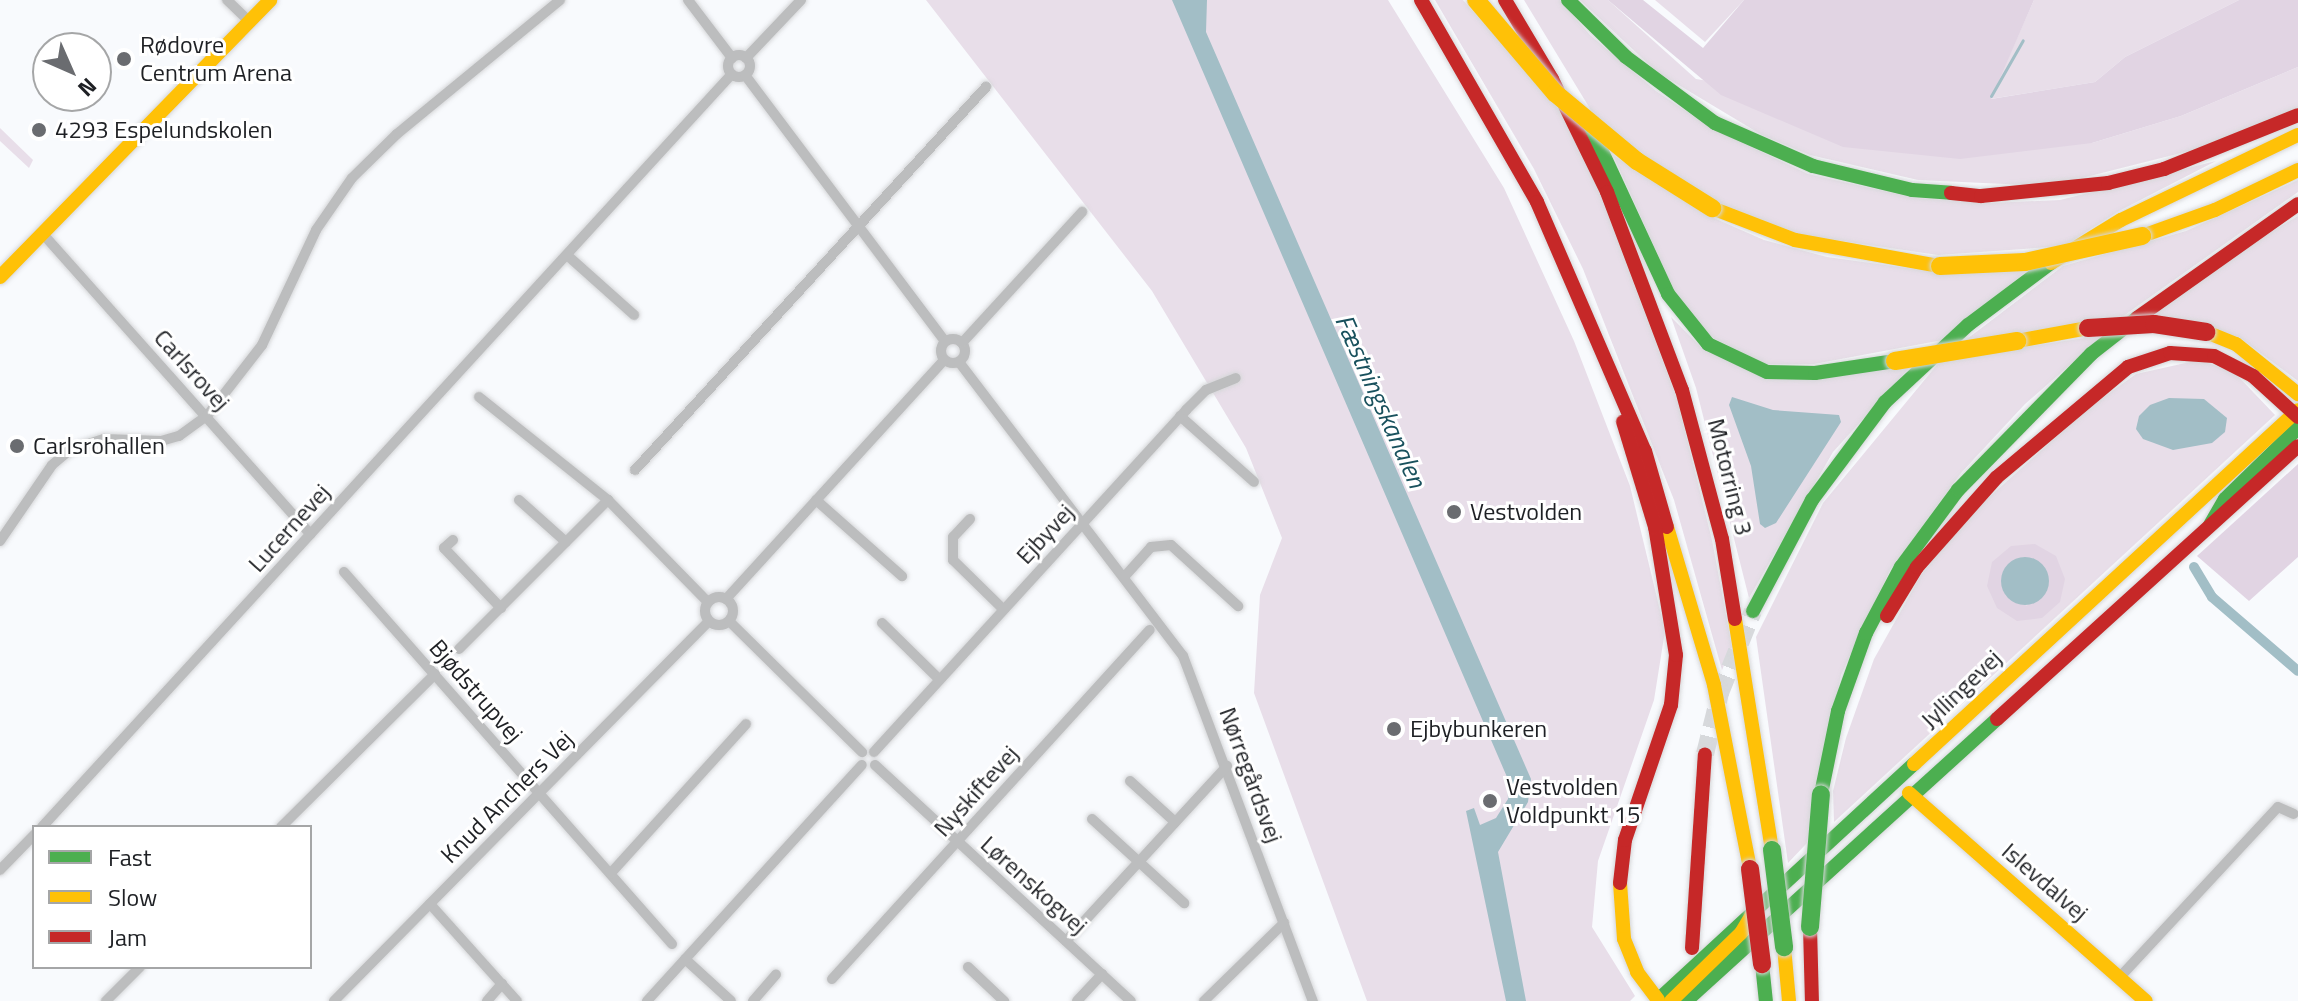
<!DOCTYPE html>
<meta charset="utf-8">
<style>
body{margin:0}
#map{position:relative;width:2298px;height:1001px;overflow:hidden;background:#f8fafd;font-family:"Titillium Web",sans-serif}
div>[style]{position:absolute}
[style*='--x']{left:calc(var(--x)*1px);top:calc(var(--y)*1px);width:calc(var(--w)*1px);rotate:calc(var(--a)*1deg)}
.green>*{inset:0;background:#e8dee9}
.forest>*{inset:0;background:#e1d4e3}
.water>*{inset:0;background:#a2bec6}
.round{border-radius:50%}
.stream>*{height:3px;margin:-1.5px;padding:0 1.5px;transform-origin:1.5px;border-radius:1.5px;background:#a2bec6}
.canal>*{height:10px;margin:-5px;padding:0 5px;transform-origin:5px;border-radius:5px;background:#a2bec6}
.highway-tunnel>*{height:18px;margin-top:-9px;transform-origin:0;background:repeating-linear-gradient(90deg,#d7d9dc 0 18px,transparent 0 27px)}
.roads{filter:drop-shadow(0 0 2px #d6d7d9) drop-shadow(0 0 2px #d6d7d9)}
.street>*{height:10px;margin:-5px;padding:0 5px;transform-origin:5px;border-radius:5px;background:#bcbdbe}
.street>.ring{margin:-5px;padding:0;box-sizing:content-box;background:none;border:10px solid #bcbdbe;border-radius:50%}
.fast>*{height:14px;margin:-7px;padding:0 7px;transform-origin:7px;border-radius:7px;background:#4caf50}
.slow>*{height:14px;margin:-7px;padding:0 7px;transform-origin:7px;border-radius:7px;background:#ffc107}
.jam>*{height:14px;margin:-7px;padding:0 7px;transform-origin:7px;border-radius:7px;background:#c62828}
.bridges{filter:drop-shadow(0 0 2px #d6d7d9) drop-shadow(0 0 2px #d6d7d9)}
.fast-bridge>*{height:18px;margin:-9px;padding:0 9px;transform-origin:9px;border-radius:9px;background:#4caf50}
.slow-bridge>*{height:18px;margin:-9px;padding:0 9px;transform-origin:9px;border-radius:9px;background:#ffc107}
.jam-bridge>*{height:18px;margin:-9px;padding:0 9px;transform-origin:9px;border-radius:9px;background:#c62828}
.dots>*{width:22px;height:22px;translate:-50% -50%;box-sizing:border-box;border:4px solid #fff;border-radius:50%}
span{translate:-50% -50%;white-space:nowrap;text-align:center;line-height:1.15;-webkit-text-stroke:6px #fff;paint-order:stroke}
.poi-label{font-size:24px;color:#1e2024}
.left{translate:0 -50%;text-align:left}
.street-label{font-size:24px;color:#1e2024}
.water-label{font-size:26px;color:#19515d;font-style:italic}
.legend{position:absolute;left:32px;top:825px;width:280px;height:144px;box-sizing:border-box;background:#fff;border:2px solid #a5a6a7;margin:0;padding:10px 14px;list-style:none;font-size:24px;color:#1e2024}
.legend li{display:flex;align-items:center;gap:16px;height:40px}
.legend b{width:40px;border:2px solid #a5a6a7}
.north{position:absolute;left:32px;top:32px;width:80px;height:80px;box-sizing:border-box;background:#fff;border:2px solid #a5a6a7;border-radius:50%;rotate:135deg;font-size:22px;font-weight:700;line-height:32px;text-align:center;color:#1e2024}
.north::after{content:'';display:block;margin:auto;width:28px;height:36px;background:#6a6c70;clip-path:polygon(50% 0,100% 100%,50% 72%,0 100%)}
</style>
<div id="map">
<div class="green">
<i style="clip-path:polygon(926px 0,1388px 0,1504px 188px,1574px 341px,1630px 486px,1665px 631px,1654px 700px,1598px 861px,1592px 927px,1635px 996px,1630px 1001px,1367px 1001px,1254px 693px,1260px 595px,1282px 538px,1246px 448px,1152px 291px)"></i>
<i style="clip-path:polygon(1435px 0,1463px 0,1564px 115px,1596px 183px,1677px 399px,1712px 540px,1732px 647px,1722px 670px,1674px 500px,1583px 269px,1534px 169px)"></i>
<i style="clip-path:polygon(1524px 0,1560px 0,1590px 35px,1656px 91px,1713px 129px,1808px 174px,1915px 198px,1989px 203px,2060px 200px,2216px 161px,2119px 211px,2064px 246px,1938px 255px,1801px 235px,1716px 202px,1637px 150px,1592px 112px)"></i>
<i style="clip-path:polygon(1580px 0,1608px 0,1696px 79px,2092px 143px,2181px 116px,2298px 67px,2298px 108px,2197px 149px,2074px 180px,2027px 185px,1918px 180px,1810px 155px,1762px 135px,1657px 72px)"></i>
<i style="clip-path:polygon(1655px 0,1744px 0,1705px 42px)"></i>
<i style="clip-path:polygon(2034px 0,2239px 0,2125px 57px,2095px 82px,1990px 99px)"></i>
<i style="clip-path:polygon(0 128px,33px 160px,29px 168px,0 141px)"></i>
<i style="clip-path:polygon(1613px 155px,1707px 215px,1764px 240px,1827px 257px,1951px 274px,2029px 269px,1943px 340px,1814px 364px,1766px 364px,1709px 336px,1675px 293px)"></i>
<i style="clip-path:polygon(2298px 180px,2298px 192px,2122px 317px,1963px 342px,2063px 266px,2186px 231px)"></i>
<i style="clip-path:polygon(2298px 216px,2298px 381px,2239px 337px,2153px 315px,2239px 251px)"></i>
<i style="clip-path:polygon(1671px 317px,1702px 348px,1767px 378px,1913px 364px,1833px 452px,1749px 598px,1696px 388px)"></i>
<i style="clip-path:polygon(2104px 335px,2025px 404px,1961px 473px,1890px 570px,1841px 675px,1807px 843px,1788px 863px,1756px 637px,1823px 503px,1941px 360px)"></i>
<i style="clip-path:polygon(2199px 360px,2234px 372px,2275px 415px,1834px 822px,1833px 791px,1846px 738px,1874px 659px,1921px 575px,1968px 516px,2090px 407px,2136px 374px)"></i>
</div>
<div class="forest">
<i style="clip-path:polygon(1608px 0,1643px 0,1703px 48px,1744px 0,2034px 0,1991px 99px,2095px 82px,2125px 57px,2239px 0,2298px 0,2298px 67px,2181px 116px,2092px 143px,1960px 159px,1843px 147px,1721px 95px)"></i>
<i style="clip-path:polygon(2298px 464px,2298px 557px,2249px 601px,2197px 556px)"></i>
<i style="clip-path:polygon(evenodd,2035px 544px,2056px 556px,2065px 579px,2060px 602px,2042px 618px,2017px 621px,1997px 608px,1987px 586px,1992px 562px,2011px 546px,2035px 544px,2023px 557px,2045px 567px,2027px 606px,2005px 595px,2003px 571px,2023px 557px)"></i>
</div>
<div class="water">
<i style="clip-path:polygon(1172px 0,1207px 0,1206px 32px,1531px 779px,1528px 802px,1498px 852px,1526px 1001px,1506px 1001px,1466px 811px,1474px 808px,1480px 825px,1496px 818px,1508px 799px,1507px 777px)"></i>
<i style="clip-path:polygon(1732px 397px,1773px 410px,1839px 415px,1841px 422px,1776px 523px,1765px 528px,1760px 524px,1751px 466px,1729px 405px)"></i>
<i style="clip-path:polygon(2169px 398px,2204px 399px,2227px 418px,2225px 432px,2212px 443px,2173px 450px,2143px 439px,2136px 429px,2139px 416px,2150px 405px)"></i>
<i class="round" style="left:2001px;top:557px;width:48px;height:48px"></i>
</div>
<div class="stream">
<i style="--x:1991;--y:96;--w:64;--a:-60.3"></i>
</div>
<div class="canal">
<i style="--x:2194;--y:567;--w:35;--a:59"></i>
<i style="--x:2212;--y:597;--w:113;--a:40.7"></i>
</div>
<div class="highway-tunnel">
<i style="--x:1705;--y:754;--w:63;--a:-76.2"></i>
<i style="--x:1720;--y:693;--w:88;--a:-68.1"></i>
</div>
<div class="roads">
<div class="street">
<i style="--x:227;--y:0;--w:32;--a:44"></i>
<i style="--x:688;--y:0;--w:73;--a:52.8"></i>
<i class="ring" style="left:728px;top:55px;width:12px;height:12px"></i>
<i style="--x:746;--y:58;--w:80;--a:-46.5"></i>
<i style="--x:745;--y:75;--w:333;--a:53.1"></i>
<i style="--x:43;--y:234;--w:402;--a:48.3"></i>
<i style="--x:567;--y:255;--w:90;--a:41.8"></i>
<i class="ring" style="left:941px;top:339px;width:14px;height:14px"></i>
<i style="--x:962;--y:343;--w:178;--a:-47.5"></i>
<i style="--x:959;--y:362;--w:370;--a:52.7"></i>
<i style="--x:1183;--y:656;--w:369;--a:69.4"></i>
<i style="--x:479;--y:397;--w:165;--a:38.6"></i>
<i style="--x:608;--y:500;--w:143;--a:45.6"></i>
<i style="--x:1180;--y:416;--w:99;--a:41.7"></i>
<i style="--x:635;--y:470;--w:520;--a:-47.5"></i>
<i style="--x:519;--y:500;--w:63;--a:41.8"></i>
<i style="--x:816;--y:500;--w:115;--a:41.5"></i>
<i style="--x:970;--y:519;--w:25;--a:133"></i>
<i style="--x:953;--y:537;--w:23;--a:90"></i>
<i style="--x:953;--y:560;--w:70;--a:44.4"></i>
<i style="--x:453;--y:540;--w:12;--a:138"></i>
<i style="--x:444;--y:548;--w:83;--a:46.5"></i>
<i style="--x:0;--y:541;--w:92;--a:-55.6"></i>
<i style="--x:52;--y:465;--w:23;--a:-40"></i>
<i style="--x:70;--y:450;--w:36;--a:-18"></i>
<i style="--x:104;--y:439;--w:57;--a:2"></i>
<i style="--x:161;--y:441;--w:19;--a:-16"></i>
<i style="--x:179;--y:436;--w:34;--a:-36"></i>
<i style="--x:207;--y:416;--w:90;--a:-52.2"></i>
<i style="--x:262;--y:345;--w:127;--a:-64.8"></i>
<i style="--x:316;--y:230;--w:63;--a:-55.3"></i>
<i style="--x:352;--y:178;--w:63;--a:-44.4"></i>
<i style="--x:397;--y:134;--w:211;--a:-39.4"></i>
<i style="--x:344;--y:572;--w:496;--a:48.6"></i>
<i style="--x:1125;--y:576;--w:39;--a:-48"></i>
<i style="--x:1151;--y:547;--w:20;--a:-6"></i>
<i style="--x:1171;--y:545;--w:91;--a:42.3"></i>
<i class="ring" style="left:705px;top:597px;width:18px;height:18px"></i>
<i style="--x:726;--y:599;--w:323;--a:-47.6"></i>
<i style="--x:729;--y:621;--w:187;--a:44.6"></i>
<i style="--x:882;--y:623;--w:80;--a:44.5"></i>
<i style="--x:459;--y:649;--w:211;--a:-45"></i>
<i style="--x:874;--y:752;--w:463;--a:-47.6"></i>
<i style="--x:1186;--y:410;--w:28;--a:-45"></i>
<i style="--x:1206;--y:390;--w:32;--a:-22"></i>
<i style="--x:875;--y:765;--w:348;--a:42.7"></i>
<i style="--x:1130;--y:781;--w:61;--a:42.3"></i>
<i style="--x:1092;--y:819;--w:125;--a:42.4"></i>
<i style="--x:42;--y:827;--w:1021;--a:-47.5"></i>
<i style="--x:281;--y:827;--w:217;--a:-44.8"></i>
<i style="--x:0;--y:870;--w:49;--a:-45.8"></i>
<i style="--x:611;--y:873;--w:201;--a:-47.8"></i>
<i style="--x:430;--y:904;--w:130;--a:48.1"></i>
<i style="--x:1066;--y:941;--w:238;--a:-47.4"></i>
<i style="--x:685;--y:959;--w:62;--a:42.4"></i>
<i style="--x:968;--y:967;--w:50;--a:43.4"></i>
<i style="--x:2119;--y:978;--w:233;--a:-47.1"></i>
<i style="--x:2278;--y:807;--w:17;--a:24"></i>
<i style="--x:832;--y:979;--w:472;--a:-47.7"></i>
<i style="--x:106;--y:1001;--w:48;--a:-45"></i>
<i style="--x:334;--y:1001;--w:534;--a:-45.38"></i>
<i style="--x:487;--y:1001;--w:23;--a:-49"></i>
<i style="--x:647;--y:1001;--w:319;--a:-47.7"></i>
<i style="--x:753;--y:1001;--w:35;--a:-49"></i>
<i style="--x:1077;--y:1001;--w:37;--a:-47"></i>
<i style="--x:1204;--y:1001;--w:112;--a:-44.3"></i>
</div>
<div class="fast">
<i style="--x:1568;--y:0;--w:81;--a:44.5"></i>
<i style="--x:1626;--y:57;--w:111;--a:36.6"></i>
<i style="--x:1715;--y:123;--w:107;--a:23.7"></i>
<i style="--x:1813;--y:166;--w:102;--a:13.6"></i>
<i style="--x:1912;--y:190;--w:39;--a:4"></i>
<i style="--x:1586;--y:117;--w:195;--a:65.1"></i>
<i style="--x:1668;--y:294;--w:64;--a:51.3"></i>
<i style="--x:1708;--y:344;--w:65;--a:25.4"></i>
<i style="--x:1767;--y:372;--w:48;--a:1.2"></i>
<i style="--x:1815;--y:373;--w:81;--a:-8.5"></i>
<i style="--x:2210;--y:525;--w:30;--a:-60"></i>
<i style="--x:2225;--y:499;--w:102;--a:-44.2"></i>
<i style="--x:1753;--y:611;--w:126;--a:-62"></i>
<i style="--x:1812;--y:500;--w:122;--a:-53.3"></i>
<i style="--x:1885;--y:402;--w:113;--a:-42.9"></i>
<i style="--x:1968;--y:325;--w:104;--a:-36.8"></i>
<i style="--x:1821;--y:794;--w:85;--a:-78.4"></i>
<i style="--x:1838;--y:711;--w:83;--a:-70.3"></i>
<i style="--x:1866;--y:633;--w:75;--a:-62.1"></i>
<i style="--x:1901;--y:567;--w:96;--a:-53.5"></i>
<i style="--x:1958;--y:490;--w:190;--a:-45.6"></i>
<i style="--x:2091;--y:354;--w:58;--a:-38"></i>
<i style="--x:1762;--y:964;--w:37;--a:84"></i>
<i style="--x:1657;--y:1001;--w:350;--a:-42.7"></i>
<i style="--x:1686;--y:1001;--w:420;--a:-42.2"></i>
</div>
<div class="slow">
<i style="--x:1712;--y:208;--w:89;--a:21.1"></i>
<i style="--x:1795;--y:240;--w:147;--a:10.2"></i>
<i style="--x:2142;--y:236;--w:77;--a:-19.6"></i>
<i style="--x:2215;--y:210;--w:92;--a:-25.7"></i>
<i style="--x:2051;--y:263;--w:82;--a:-31.6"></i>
<i style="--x:2121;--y:220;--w:196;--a:-25.7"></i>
<i style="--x:0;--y:277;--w:387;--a:-45.7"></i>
<i style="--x:2206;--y:332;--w:32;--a:22"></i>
<i style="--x:2236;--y:344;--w:80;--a:38.9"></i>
<i style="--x:2017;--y:341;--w:72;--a:-10.4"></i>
<i style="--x:1667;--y:527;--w:165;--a:73.4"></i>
<i style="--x:1714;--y:685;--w:187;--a:78.9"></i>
<i style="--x:1735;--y:619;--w:234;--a:80.9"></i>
<i style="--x:1914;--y:764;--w:522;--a:-42.67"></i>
<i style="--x:1909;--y:793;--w:315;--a:41.3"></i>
<i style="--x:1620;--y:883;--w:56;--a:85.9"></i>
<i style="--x:1624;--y:939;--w:35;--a:68"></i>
<i style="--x:1637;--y:972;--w:35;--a:53"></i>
<i style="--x:1784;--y:947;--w:54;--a:84.7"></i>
<i style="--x:1671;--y:1001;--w:98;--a:-44.2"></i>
<i style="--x:1741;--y:933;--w:23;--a:-59"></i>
</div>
<div class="jam">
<i style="--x:1421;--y:0;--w:233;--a:60.1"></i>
<i style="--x:1537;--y:202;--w:271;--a:66.6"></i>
<i style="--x:1645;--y:451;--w:79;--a:73.9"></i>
<i style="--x:1505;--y:0;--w:92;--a:59.3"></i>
<i style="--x:1552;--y:79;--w:126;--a:64"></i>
<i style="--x:1607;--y:192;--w:212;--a:69.3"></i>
<i style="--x:1682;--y:390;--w:154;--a:75"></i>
<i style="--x:1722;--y:539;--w:81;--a:80.8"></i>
<i style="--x:1951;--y:193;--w:30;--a:6"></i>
<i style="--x:1981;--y:196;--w:128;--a:-5.8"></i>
<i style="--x:2108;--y:183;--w:58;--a:-14"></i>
<i style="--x:2164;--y:169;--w:144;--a:-21.9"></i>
<i style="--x:2137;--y:318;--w:197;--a:-35.3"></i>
<i style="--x:1887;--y:616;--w:57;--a:-58.5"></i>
<i style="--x:1917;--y:567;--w:120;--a:-48.4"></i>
<i style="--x:1997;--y:477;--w:171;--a:-40"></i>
<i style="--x:2128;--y:367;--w:44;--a:-18.4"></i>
<i style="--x:2170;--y:353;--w:44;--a:3.9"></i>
<i style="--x:2214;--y:356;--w:44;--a:27.1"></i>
<i style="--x:2253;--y:376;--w:61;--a:42.3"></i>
<i style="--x:1997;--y:719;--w:406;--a:-42.2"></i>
<i style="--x:1620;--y:883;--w:43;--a:-83.4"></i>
<i style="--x:1625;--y:840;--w:143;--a:-71.2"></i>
<i style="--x:1671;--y:705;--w:50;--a:-84.3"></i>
<i style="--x:1676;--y:655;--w:130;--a:-99.3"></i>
<i style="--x:1655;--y:527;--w:110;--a:-106.9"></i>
<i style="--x:1810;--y:927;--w:74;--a:88.5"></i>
<i style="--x:1692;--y:948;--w:194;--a:-86.2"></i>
</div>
</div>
<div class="bridges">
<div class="fast-bridge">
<i style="--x:1772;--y:850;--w:98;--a:82.9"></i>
<i style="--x:1810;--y:927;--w:133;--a:-85.3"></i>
</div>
<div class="slow-bridge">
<i style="--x:1476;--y:0;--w:122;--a:49.7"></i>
<i style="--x:1555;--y:93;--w:107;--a:39.7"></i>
<i style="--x:1637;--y:161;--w:89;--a:32.1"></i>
<i style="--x:1940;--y:266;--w:85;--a:-2.7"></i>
<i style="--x:2025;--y:262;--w:120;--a:-12.5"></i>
<i style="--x:1895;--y:361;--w:124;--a:-9.3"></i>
</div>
<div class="jam-bridge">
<i style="--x:2088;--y:328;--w:66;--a:-3.5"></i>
<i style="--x:2154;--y:324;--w:53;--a:8.7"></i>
<i style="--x:1750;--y:869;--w:96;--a:82.8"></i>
</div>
</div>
<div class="dots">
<i style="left:124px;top:59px;background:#6a6c70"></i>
<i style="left:39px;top:130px;background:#6a6c70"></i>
<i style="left:17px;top:446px;background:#6a6c70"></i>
<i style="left:1454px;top:512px;background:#6a6c70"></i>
<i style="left:1394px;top:729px;background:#6a6c70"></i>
<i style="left:1490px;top:801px;background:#6a6c70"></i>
</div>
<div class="poi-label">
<span class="left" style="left:140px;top:59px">Rødovre<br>Centrum Arena</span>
<span class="left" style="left:55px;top:130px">4293 Espelundskolen</span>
<span class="left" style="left:33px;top:446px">Carlsrohallen</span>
<span class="left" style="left:1470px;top:512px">Vestvolden</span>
<span class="left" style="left:1410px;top:729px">Ejbybunkeren</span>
<span class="left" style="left:1506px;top:801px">Vestvolden<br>Voldpunkt 15</span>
</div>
<div class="street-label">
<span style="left:192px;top:370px;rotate:48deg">Carlsrovej</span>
<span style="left:1730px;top:477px;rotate:76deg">Motorring 3</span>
<span style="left:289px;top:528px;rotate:-48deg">Lucernevej</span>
<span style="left:1045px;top:534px;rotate:-47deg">Ejbyvej</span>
<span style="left:1961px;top:689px;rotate:-44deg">Jyllingevej</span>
<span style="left:476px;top:691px;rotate:49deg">Bjødstrupvej</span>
<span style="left:1251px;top:775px;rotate:70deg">Nørregårdsvej</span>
<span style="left:976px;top:791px;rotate:-48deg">Nyskiftevej</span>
<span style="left:507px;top:797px;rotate:-45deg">Knud Anchers Vej</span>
<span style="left:2045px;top:882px;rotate:41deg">Islevdalvej</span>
<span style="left:1034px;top:885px;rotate:42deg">Lørenskogvej</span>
</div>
<div class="water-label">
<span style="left:1381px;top:401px;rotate:66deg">Fæstningskanalen</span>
</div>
<ul class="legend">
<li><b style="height:10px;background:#4caf50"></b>Fast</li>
<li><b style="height:10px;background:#ffc107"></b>Slow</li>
<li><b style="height:10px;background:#c62828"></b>Jam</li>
</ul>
<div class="north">N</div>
</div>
